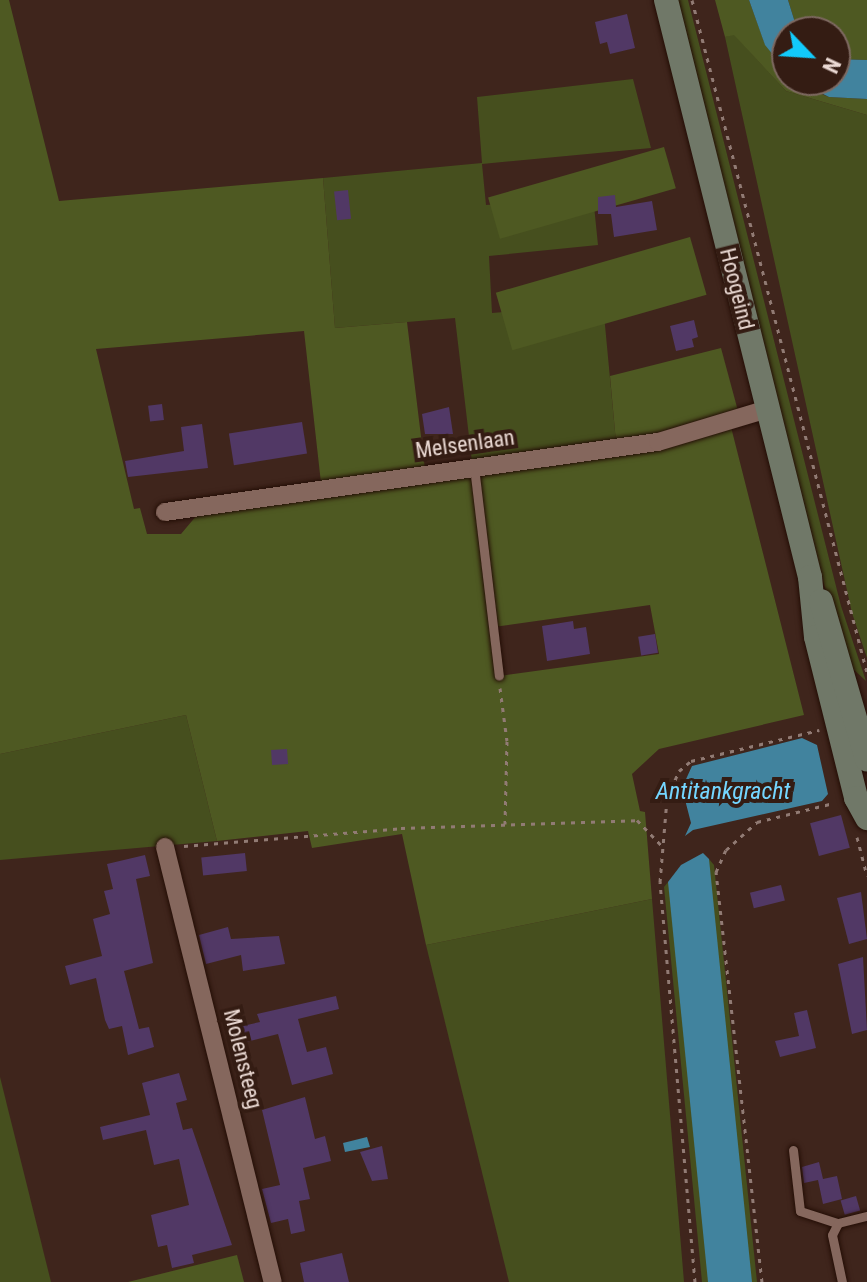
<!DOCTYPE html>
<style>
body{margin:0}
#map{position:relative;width:867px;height:1282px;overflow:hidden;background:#3f251c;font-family:"Roboto Condensed",sans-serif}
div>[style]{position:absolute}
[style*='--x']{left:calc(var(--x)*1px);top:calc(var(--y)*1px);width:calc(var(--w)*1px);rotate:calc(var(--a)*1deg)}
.green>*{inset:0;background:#464f1e}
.forest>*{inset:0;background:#4e5922;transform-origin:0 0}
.water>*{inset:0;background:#41839e}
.building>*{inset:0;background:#513865;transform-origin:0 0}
.path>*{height:3px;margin-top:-1.5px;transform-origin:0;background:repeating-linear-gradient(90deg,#917b74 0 4px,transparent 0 10px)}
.roads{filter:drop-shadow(0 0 2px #240e06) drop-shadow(0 0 2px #240e06)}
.service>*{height:9px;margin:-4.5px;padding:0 4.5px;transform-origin:4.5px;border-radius:4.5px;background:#85675d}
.minor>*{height:18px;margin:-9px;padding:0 9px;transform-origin:9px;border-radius:9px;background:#85675d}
.secondary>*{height:24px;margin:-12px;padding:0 12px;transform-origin:12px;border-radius:12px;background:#707868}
span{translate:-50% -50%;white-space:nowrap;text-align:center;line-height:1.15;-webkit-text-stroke:8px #341c13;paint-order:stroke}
.street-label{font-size:22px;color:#ead9d3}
.water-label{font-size:24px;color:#74d6ff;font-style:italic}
.north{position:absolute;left:771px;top:16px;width:80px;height:80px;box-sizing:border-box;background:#341c13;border:2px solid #7d6860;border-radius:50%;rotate:115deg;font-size:22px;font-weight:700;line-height:32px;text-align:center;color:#ead9d3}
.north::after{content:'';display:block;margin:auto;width:28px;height:36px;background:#12cafb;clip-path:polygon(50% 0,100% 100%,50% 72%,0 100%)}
</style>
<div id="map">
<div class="green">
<i style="clip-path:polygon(678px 0,688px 0,841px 606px,866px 681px,850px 666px,826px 592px)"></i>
<i style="clip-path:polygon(734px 34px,786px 91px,867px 115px,867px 658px,852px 613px,725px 37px)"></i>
<i style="clip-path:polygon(633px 79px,651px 148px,482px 164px,486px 205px,593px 196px,598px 245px,489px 256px,492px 313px,603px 304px,616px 442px,472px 462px,455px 318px,335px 328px,323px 178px,482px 163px,477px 97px)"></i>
<i style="clip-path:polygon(186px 715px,217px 841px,0 860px,0 754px)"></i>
<i style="clip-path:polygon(709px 859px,714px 865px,757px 1282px,747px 1282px,705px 866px)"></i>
<i style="clip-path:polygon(668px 882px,673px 887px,712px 1282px,702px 1282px,664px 887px)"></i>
<i style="clip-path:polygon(652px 899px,684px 1282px,509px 1282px,426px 945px)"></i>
<i style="clip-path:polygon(0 1077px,51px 1282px,0 1282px)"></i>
</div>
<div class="forest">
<i style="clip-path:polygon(evenodd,0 0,9px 0,59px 201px,323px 178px,335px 328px,407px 322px,425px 469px,321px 483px,304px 331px,96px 349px,134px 509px,140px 508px,147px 534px,181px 534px,197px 515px,731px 427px,804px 715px,659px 749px,632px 774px,640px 811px,645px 812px,652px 899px,426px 945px,402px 834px,312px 848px,308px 831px,217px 841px,186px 715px,0 754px,0 0,650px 605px,659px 654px,499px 676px,494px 627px,650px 605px)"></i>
<i style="clip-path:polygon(715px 0,749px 0,765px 44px,787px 72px,787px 80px,829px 97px,867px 99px,867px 115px,786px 91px,734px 35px,725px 37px)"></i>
<i style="clip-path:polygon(788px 0,867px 0,867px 60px,835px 59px,835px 32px,798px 32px)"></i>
<i style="left:664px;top:147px;width:43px;height:183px;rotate:74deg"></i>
<i style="left:690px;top:237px;width:60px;height:202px;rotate:74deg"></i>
<i style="clip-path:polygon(721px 348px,738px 411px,668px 435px,616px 442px,610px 376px)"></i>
<i style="clip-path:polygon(237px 1255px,244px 1282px,128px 1282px)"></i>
</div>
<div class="water">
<i style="clip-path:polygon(749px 0,788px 0,798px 32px,787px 32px,787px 72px,765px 45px)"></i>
<i style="clip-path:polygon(835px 59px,867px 60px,867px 99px,829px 97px,795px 80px,835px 80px)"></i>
<i style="clip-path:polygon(802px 738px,817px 745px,828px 794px,822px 801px,693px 830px,685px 836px,691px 823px,682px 788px,692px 766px)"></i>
<i style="clip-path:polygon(703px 853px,709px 859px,752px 1282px,708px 1282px,668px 882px,681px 865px)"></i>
<i style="clip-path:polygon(367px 1137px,370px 1147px,345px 1152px,343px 1143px)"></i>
</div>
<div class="building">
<i style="clip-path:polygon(627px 14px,635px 48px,610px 54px,607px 42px,600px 44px,595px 22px)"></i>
<i style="left:348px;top:190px;width:29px;height:14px;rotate:84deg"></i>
<i style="clip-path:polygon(615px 195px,616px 207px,652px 201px,657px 230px,614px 237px,611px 214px,598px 214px,598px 197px)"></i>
<i style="clip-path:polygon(694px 320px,698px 337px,692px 339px,694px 347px,676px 351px,670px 326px)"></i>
<i style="left:162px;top:404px;width:16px;height:14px;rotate:83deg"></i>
<i style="clip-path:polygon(449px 407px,453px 434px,425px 434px,422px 414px)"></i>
<i style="left:302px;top:422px;width:32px;height:74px;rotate:81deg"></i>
<i style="clip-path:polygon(202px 424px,208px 468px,128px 477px,125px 461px,184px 451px,181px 427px)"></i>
<i style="clip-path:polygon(573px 621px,574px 629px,586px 627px,590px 654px,547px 661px,542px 626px)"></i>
<i style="left:655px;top:634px;width:19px;height:17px;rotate:81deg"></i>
<i style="left:287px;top:749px;width:15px;height:16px;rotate:86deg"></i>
<i style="left:841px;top:815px;width:34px;height:32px;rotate:75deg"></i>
<i style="left:245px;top:853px;width:18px;height:44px;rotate:84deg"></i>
<i style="clip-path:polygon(145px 855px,150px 876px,136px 879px,153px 963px,124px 971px,139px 1029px,149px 1027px,154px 1047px,128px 1055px,122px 1026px,109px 1029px,105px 1020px,96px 978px,70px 985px,65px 966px,102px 956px,93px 919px,110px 914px,104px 891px,113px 889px,107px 864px)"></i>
<i style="left:781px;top:885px;width:16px;height:32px;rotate:76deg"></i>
<i style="clip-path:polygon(861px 892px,867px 939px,849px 944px,837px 898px)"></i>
<i style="clip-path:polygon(228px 927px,231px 939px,279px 936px,285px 964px,243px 971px,241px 955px,206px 964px,199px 935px)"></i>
<i style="clip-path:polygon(863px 957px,867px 1030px,852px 1034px,838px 964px)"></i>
<i style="clip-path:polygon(336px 996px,339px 1009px,298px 1019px,307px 1052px,326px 1047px,333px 1074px,292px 1085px,278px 1034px,242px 1043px,238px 1027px,260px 1022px,257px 1014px)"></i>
<i style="clip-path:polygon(807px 1010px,816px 1048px,780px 1057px,775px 1041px,799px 1036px,794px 1013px)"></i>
<i style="clip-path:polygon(179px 1073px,187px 1100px,176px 1103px,183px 1130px,192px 1128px,232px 1245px,192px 1255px,194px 1263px,172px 1268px,167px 1245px,158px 1247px,151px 1215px,189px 1205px,179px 1159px,154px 1165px,146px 1130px,103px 1140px,100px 1127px,150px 1115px,142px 1083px)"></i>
<i style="clip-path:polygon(305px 1097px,315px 1139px,325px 1136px,331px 1161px,303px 1168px,310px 1199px,299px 1201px,305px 1231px,291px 1234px,288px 1219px,271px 1223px,262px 1189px,280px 1185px,262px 1110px)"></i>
<i style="clip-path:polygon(382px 1146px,388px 1179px,372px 1181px,360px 1152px)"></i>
<i style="clip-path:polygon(819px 1162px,823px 1179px,837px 1176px,842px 1199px,823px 1204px,818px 1180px,804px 1183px,802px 1167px)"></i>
<i style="left:856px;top:1196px;width:15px;height:16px;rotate:74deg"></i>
<i style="clip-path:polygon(342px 1253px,349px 1282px,304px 1282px,300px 1263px)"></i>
</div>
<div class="path">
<i style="--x:692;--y:0;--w:695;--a:75.42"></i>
<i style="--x:500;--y:688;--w:53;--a:82.5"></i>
<i style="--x:507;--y:741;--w:83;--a:91.4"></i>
<i style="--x:857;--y:837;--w:40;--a:75.6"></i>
<i style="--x:184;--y:846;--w:218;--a:-4.7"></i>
<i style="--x:401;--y:828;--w:236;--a:-1.9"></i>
<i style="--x:637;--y:820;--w:35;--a:46"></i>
<i style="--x:695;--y:1282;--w:402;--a:-95"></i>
<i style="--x:660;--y:882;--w:84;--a:-85.2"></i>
<i style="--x:667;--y:798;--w:30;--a:-66"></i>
<i style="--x:679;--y:771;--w:16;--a:-40"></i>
<i style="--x:691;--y:761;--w:132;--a:-13.6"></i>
<i style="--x:762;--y:1282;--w:413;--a:-96.4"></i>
<i style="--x:716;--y:872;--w:24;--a:-66"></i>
<i style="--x:726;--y:850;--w:42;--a:-42.1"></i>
<i style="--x:757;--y:822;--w:79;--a:-13.9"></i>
</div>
<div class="roads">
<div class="service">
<i style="--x:474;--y:467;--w:210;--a:83.2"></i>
<i style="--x:793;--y:1150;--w:61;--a:83.5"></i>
<i style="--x:800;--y:1211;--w:40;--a:18"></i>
<i style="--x:838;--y:1223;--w:30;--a:-14"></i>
<i style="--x:838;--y:1223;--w:13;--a:117"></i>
<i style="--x:832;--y:1235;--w:48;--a:78"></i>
</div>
<div class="minor">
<i style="--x:165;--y:512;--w:498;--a:-8.1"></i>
<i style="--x:658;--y:442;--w:114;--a:-16.8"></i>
<i style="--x:165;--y:847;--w:448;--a:76.1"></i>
</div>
<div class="secondary">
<i style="--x:666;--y:0;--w:595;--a:75.99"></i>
<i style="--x:810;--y:577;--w:60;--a:84.3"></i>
<i style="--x:816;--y:637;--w:166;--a:76"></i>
<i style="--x:856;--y:798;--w:23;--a:61"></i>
<i style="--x:821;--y:601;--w:165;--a:73.8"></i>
</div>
</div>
<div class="street-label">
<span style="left:737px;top:289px;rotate:76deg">Hoogeind</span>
<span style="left:465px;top:444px;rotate:-8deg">Melsenlaan</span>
<span style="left:243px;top:1059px;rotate:76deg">Molensteeg</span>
</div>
<div class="water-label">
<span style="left:723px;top:792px">Antitankgracht</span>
</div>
<div class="north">N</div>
</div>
